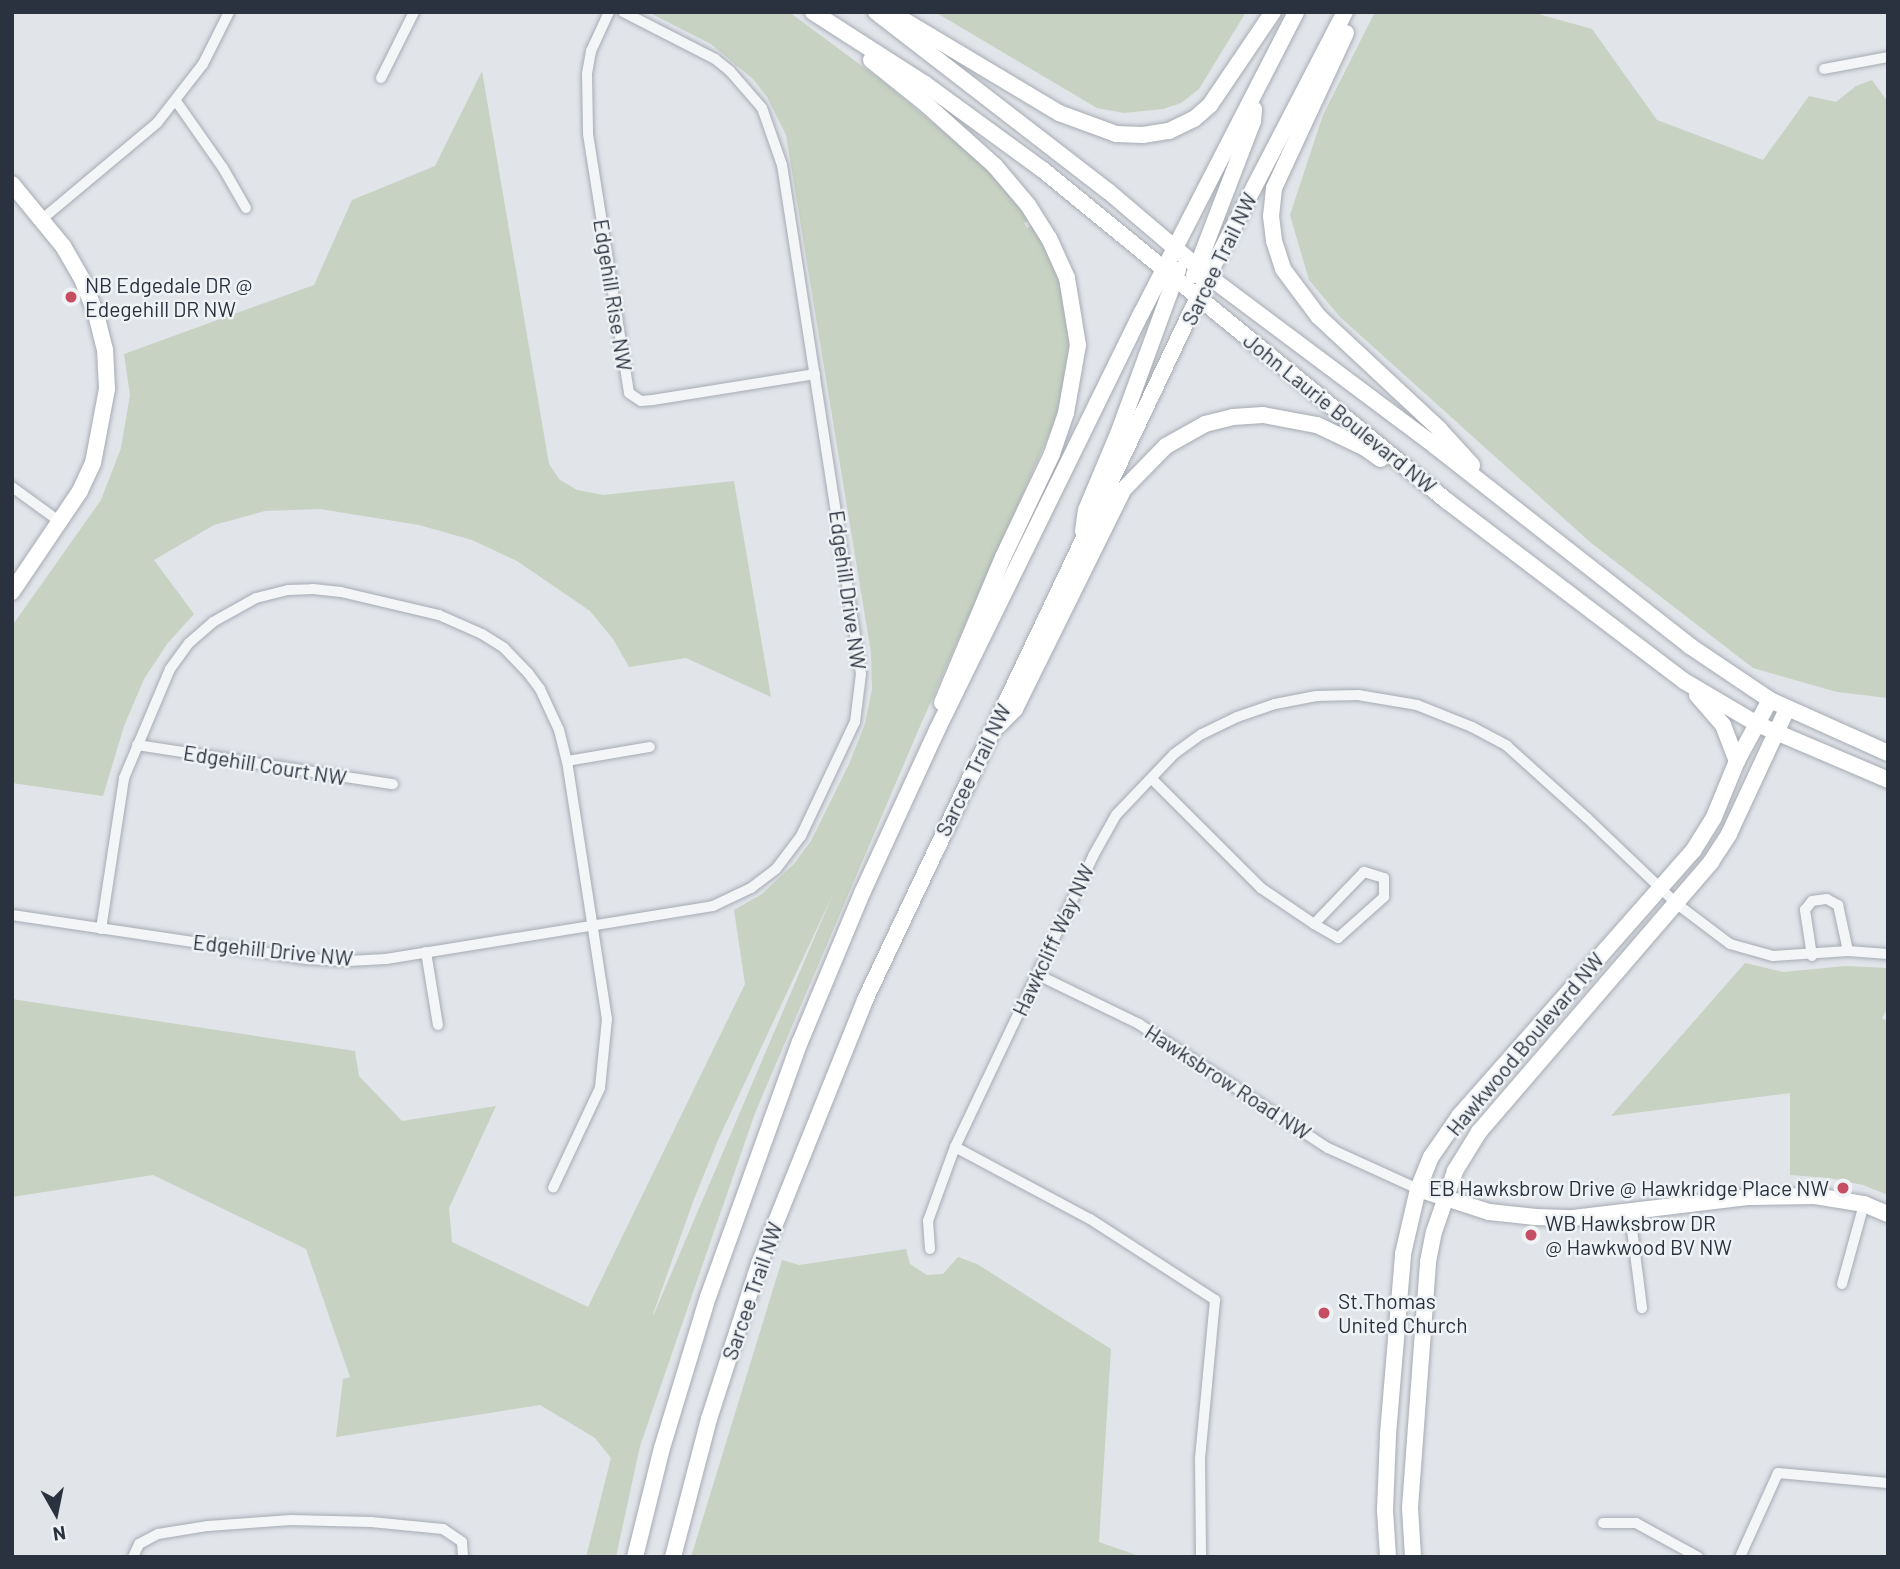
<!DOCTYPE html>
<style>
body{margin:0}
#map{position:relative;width:1900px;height:1569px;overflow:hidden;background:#e1e4e9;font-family:Barlow,sans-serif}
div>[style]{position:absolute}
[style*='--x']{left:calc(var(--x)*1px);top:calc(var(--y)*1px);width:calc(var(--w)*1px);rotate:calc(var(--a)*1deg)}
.green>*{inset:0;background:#c7d2c2}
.roads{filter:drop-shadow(0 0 2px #a6abb3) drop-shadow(0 0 2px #a6abb3)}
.street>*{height:10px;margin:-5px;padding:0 5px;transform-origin:5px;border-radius:5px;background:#f3f5f7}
.secondary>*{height:16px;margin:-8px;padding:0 8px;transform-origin:8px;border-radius:8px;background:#fff}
.dots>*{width:19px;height:19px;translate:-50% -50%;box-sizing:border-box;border:4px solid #f0f3f6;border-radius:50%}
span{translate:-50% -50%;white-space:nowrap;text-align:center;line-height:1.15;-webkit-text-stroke:5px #f0f3f6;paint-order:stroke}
.street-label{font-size:21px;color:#2a323f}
.poi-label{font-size:21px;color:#2a323f}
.left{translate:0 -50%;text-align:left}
.right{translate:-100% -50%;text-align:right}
.frame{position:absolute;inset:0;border:14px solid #2a323f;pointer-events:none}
.north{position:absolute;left:21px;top:1478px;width:70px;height:70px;-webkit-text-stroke:5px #f0f3f6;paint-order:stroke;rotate:171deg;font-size:19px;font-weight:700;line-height:28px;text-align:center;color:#2a323f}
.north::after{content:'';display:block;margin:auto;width:24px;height:32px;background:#2a323f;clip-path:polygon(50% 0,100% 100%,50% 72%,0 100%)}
</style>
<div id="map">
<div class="green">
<i style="clip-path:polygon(evenodd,648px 12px,789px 12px,885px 83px,981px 163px,1030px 220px,1024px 223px,1027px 228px,1033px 225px,1061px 282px,1068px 319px,1069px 346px,1067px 377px,1055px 421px,921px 724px,755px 1113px,640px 1446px,616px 1557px,586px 1557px,611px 1458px,595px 1438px,540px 1405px,336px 1437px,343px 1379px,350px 1377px,306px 1249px,153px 1175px,12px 1197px,12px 999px,355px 1051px,359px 1076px,402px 1121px,496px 1106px,449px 1208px,452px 1242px,588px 1307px,745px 984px,734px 910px,762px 894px,794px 864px,811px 841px,849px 764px,865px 724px,872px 689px,871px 653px,786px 135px,767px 97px,753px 79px,711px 44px,648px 12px,833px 894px,654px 1314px,653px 1314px,694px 1199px,718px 1140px,833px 894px)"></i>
<i style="clip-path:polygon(935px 12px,1246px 12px,1199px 89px,1181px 103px,1163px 109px,1124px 113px,1097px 108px)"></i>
<i style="clip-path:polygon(1375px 12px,1531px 12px,1592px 29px,1657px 120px,1763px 160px,1809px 96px,1836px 102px,1856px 86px,1872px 80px,1888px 102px,1888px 698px,1837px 692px,1753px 668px,1590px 542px,1340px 317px,1309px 280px,1290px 215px,1323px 115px)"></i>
<i style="clip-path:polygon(482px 71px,549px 464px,560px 480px,577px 490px,603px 495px,734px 481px,771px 697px,686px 658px,629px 667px,613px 639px,590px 611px,517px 561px,472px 540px,419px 525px,320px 509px,265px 511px,214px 525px,154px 560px,194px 614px,167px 644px,144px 679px,124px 726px,103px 796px,12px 783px,12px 626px,101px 500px,121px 448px,130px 395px,124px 354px,314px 285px,352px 200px,435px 166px)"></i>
<i style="clip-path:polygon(1745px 963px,1783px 972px,1846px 966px,1888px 968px,1888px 1008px,1882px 1018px,1888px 1022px,1888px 1195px,1863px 1185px,1829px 1178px,1790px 1175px,1790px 1093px,1611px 1116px)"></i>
<i style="clip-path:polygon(906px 1249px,910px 1264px,927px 1275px,943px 1274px,958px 1257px,977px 1264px,1111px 1349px,1099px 1542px,1142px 1557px,691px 1557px,782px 1260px,799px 1265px)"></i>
</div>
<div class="roads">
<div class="street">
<i style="--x:609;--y:12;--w:43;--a:114.8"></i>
<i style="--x:591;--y:51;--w:23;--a:100"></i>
<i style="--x:587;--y:74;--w:60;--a:89"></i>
<i style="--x:588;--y:134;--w:262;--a:81"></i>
<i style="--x:629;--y:393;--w:14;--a:34"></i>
<i style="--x:641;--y:401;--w:12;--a:-5"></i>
<i style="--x:653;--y:400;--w:164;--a:-9.1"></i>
<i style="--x:1824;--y:69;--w:65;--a:-10.6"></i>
<i style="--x:381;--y:78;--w:74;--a:-63.4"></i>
<i style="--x:176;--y:101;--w:82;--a:55"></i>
<i style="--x:223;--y:168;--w:46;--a:60.1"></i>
<i style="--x:41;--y:220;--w:151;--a:-39.9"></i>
<i style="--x:157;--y:123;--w:75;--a:-52.1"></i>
<i style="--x:203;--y:64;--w:58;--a:-63.4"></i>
<i style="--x:12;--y:487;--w:58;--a:35.9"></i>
<i style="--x:137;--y:745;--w:259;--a:8.7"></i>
<i style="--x:567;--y:761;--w:84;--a:-9.6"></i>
<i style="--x:1152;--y:779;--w:154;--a:45"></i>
<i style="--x:1261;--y:888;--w:64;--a:34.2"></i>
<i style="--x:1314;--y:924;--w:28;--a:30"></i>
<i style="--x:1338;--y:938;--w:62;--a:-41.7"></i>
<i style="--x:1384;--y:897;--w:19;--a:-90"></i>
<i style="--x:1384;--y:878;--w:21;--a:-163"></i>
<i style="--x:1364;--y:872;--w:72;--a:133.9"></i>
<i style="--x:12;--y:915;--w:298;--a:8.5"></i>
<i style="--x:307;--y:959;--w:41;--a:2.8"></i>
<i style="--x:348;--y:961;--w:38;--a:-3"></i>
<i style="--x:386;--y:959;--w:331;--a:-9.2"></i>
<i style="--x:713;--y:906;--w:42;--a:-25.3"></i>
<i style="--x:751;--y:888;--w:31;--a:-37"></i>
<i style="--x:776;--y:869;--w:41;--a:-52.9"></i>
<i style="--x:801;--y:836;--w:126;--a:-64.7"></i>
<i style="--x:855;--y:722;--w:48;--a:-82.9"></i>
<i style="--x:861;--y:674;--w:515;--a:-98.82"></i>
<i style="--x:782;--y:165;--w:60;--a:-109.3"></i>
<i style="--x:762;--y:108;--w:49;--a:-130.9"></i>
<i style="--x:730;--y:71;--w:19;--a:-141"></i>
<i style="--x:715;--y:59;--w:103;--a:-152.9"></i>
<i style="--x:101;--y:929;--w:153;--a:-81.3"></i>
<i style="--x:124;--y:778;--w:118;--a:-67.1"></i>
<i style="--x:170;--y:669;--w:32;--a:-54"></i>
<i style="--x:189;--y:643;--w:32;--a:-41"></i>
<i style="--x:213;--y:622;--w:49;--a:-29.2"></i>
<i style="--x:256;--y:598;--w:33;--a:-14"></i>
<i style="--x:288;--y:590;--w:25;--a:-2"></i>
<i style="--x:313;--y:589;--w:28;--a:6"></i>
<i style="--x:341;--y:592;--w:101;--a:13.2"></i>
<i style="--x:439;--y:615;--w:47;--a:23.8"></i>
<i style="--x:482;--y:634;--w:26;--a:32"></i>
<i style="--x:504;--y:648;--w:35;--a:46"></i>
<i style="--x:528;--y:673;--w:20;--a:53"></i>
<i style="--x:540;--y:689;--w:45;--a:65.1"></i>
<i style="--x:559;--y:730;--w:32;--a:76"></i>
<i style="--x:567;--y:761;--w:261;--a:81.2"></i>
<i style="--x:607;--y:1019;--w:69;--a:95.8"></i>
<i style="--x:600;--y:1088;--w:110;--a:115.2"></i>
<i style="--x:426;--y:952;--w:74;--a:80.7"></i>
<i style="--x:1812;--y:956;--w:47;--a:-98.7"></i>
<i style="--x:1805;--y:910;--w:11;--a:-52"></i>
<i style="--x:1812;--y:901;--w:15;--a:-8"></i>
<i style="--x:1827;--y:899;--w:13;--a:29"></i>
<i style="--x:1838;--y:905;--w:47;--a:77.7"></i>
<i style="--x:1038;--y:975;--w:112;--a:25.9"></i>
<i style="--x:1139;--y:1024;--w:226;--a:33.3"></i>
<i style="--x:1328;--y:1148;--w:99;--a:24.5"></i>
<i style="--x:955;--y:1147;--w:153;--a:28.1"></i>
<i style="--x:1090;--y:1219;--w:149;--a:32.9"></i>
<i style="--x:1215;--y:1300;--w:159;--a:95.4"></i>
<i style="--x:1200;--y:1458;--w:99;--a:89.4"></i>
<i style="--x:1630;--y:1214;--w:95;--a:82.7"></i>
<i style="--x:930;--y:1249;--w:28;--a:-94"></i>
<i style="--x:928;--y:1221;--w:79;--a:-70"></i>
<i style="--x:955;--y:1147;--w:322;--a:-64.6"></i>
<i style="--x:1093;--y:856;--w:47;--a:-60.7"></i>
<i style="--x:1116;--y:815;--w:84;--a:-46.4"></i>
<i style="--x:1174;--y:754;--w:34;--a:-36"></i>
<i style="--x:1202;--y:734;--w:39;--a:-26"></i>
<i style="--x:1237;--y:717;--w:40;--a:-18.9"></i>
<i style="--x:1275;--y:704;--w:42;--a:-11"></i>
<i style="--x:1316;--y:696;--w:42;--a:-1.4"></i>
<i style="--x:1358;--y:695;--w:60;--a:9.6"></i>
<i style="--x:1417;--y:705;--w:59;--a:21.8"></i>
<i style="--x:1472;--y:727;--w:40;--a:28"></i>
<i style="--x:1507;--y:746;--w:108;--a:42"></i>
<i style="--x:1587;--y:818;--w:124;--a:43.7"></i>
<i style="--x:1677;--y:904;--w:66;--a:37"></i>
<i style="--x:1730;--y:944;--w:45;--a:15.6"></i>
<i style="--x:1773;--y:956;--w:75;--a:-3.8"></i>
<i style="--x:1848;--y:951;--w:40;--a:4.3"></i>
<i style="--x:1842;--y:1284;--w:83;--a:-74.6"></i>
<i style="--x:1603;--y:1523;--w:33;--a:0"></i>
<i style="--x:1636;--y:1523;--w:71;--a:28.7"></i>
<i style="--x:133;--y:1557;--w:14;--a:-65"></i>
<i style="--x:139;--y:1544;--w:21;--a:-28"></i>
<i style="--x:158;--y:1534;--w:51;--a:-9.1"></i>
<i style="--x:208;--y:1526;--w:83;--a:-4.1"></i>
<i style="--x:291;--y:1520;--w:80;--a:1.4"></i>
<i style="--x:371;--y:1522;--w:72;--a:5.6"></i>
<i style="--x:443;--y:1529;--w:23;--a:34"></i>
<i style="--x:462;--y:1542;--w:15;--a:86"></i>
<i style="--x:1740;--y:1557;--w:92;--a:-65.7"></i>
<i style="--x:1778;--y:1473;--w:110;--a:5.2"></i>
</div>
<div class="secondary">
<i style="--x:813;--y:12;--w:133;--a:32.7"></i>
<i style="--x:925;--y:84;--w:146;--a:36.1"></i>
<i style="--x:1043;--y:170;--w:522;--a:39.33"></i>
<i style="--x:1447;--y:501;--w:298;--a:37.2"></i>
<i style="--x:1684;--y:681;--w:85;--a:30.5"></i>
<i style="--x:1757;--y:724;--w:142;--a:23.1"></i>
<i style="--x:876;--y:12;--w:293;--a:37.7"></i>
<i style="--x:1108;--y:191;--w:131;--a:40.4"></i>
<i style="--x:1208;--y:276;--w:284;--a:36.8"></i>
<i style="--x:1435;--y:446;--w:324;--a:38.1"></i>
<i style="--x:1690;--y:646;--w:97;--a:34"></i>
<i style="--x:1770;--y:700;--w:129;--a:24.2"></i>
<i style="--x:892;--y:13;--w:195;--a:30.9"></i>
<i style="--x:1059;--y:113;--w:61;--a:20.2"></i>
<i style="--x:1116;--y:134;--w:27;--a:2"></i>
<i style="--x:1143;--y:135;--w:26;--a:-9"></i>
<i style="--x:1169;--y:131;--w:28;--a:-26"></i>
<i style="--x:1194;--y:119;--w:21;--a:-41"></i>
<i style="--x:1210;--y:105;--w:112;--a:-55.9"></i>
<i style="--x:1346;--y:33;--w:171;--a:114.9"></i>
<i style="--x:1274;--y:188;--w:28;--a:96"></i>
<i style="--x:1271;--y:216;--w:25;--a:83"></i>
<i style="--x:1274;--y:241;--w:29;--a:72"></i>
<i style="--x:1283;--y:269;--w:59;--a:53.3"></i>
<i style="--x:1318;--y:316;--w:166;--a:43"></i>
<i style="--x:1439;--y:429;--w:49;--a:47.5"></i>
<i style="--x:871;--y:60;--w:72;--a:38.8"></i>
<i style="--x:927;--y:105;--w:91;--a:41.9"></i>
<i style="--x:995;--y:166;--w:51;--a:49.8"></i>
<i style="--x:1028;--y:205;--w:39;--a:58"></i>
<i style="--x:1049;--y:238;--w:44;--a:65.8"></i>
<i style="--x:1067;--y:278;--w:68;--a:80.7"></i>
<i style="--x:1078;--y:345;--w:69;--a:100"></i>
<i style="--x:1066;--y:413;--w:43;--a:108.9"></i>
<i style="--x:1052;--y:454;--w:114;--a:115.4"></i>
<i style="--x:1003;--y:557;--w:158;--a:112.7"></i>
<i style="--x:12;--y:184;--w:80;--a:50.6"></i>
<i style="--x:63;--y:246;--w:38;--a:60"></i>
<i style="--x:82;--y:279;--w:38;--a:68"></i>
<i style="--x:96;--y:314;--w:36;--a:76"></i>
<i style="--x:105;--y:349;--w:40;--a:87.1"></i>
<i style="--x:107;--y:389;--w:75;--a:100.7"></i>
<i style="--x:93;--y:463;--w:31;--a:115"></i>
<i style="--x:80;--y:491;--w:122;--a:124"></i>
<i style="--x:1194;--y:275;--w:165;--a:-69"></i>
<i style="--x:1253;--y:121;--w:12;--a:-85"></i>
<i style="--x:1083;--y:531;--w:21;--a:-82"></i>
<i style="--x:1086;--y:510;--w:82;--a:-67.2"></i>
<i style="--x:1118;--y:434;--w:175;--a:-69.9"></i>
<i style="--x:1697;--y:695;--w:40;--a:49"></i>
<i style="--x:1723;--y:725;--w:39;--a:69"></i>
<i style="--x:998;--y:726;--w:24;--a:-45"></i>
<i style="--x:1015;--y:709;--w:244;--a:-63.7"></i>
<i style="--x:1123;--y:490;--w:62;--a:-45.7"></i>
<i style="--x:1166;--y:446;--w:45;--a:-29.4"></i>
<i style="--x:1205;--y:424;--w:29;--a:-14"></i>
<i style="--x:1233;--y:417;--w:30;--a:-4"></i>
<i style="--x:1263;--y:415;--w:55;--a:10.5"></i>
<i style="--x:1317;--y:425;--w:53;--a:25.6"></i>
<i style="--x:1365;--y:448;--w:19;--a:35"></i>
<i style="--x:1418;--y:1189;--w:75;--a:17.9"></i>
<i style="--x:1489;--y:1212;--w:47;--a:6.1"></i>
<i style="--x:1536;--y:1217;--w:37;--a:2"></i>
<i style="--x:1573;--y:1218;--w:178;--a:-6.8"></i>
<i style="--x:1750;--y:1197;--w:65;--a:-0.9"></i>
<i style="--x:1815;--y:1196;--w:50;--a:9.3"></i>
<i style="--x:1864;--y:1204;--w:26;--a:23"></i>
<i style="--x:635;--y:1557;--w:112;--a:-76.1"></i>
<i style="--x:662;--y:1448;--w:158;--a:-73.1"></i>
<i style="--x:708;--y:1297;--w:271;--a:-70.2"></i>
<i style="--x:800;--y:1042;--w:164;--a:-67.4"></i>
<i style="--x:863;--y:891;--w:177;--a:-65.3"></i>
<i style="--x:937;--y:730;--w:463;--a:-63.9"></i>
<i style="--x:1141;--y:314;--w:339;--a:-62.8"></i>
<i style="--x:673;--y:1557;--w:143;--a:-75.4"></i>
<i style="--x:709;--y:1419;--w:163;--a:-72.1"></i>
<i style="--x:759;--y:1264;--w:284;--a:-68.1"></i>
<i style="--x:865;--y:1000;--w:801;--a:-64.65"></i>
<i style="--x:1208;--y:276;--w:297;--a:-62.6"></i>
<i style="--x:1388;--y:1557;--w:47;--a:-93.7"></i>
<i style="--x:1385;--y:1510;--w:76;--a:-87.7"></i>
<i style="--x:1388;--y:1434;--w:181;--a:-85.2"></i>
<i style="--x:1403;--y:1254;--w:67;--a:-77"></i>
<i style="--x:1418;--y:1189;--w:35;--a:-68"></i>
<i style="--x:1431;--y:1157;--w:51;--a:-55.4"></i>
<i style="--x:1460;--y:1115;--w:352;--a:-48.6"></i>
<i style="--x:1693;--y:851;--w:40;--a:-58"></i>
<i style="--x:1714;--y:817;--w:61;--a:-67.7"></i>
<i style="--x:1737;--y:761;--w:69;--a:-61.6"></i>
<i style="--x:1413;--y:1557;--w:49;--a:-93.5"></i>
<i style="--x:1410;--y:1508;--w:247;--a:-85.8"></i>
<i style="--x:1428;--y:1262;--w:31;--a:-79"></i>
<i style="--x:1434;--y:1232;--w:65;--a:-71"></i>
<i style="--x:1455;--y:1171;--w:46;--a:-58.4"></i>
<i style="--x:1479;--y:1132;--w:356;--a:-49.3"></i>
<i style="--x:1711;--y:862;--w:33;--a:-57"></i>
<i style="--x:1729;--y:834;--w:138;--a:-65.1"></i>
</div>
</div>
<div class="dots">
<i style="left:71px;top:297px;background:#c54e63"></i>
<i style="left:1843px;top:1188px;background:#c54e63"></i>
<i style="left:1531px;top:1235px;background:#c54e63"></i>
<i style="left:1324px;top:1313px;background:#c54e63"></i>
</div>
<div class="street-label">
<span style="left:1219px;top:259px;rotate:-64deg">Sarcee Trail NW</span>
<span style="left:613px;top:295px;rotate:81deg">Edgehill Rise NW</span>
<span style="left:1340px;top:413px;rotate:39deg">John Laurie Boulevard NW</span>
<span style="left:848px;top:590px;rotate:82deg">Edgehill Drive NW</span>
<span style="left:265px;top:765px;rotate:9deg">Edgehill Court NW</span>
<span style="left:973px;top:770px;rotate:-64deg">Sarcee Trail NW</span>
<span style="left:1053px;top:940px;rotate:-65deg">Hawkcliff Way NW</span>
<span style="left:273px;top:950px;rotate:6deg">Edgehill Drive NW</span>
<span style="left:1525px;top:1044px;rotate:-50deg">Hawkwood Boulevard NW</span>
<span style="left:1228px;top:1082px;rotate:33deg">Hawksbrow Road NW</span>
<span style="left:752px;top:1291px;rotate:-71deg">Sarcee Trail NW</span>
</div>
<div class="poi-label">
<span class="left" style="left:85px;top:297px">NB Edgedale DR @<br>Edegehill DR NW</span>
<span class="right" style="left:1829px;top:1188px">EB Hawksbrow Drive @ Hawkridge Place NW</span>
<span class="left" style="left:1545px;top:1235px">WB Hawksbrow DR<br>@ Hawkwood BV NW</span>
<span class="left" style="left:1338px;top:1313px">St.Thomas<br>United Church</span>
</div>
<div class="frame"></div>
<div class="north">N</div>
</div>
